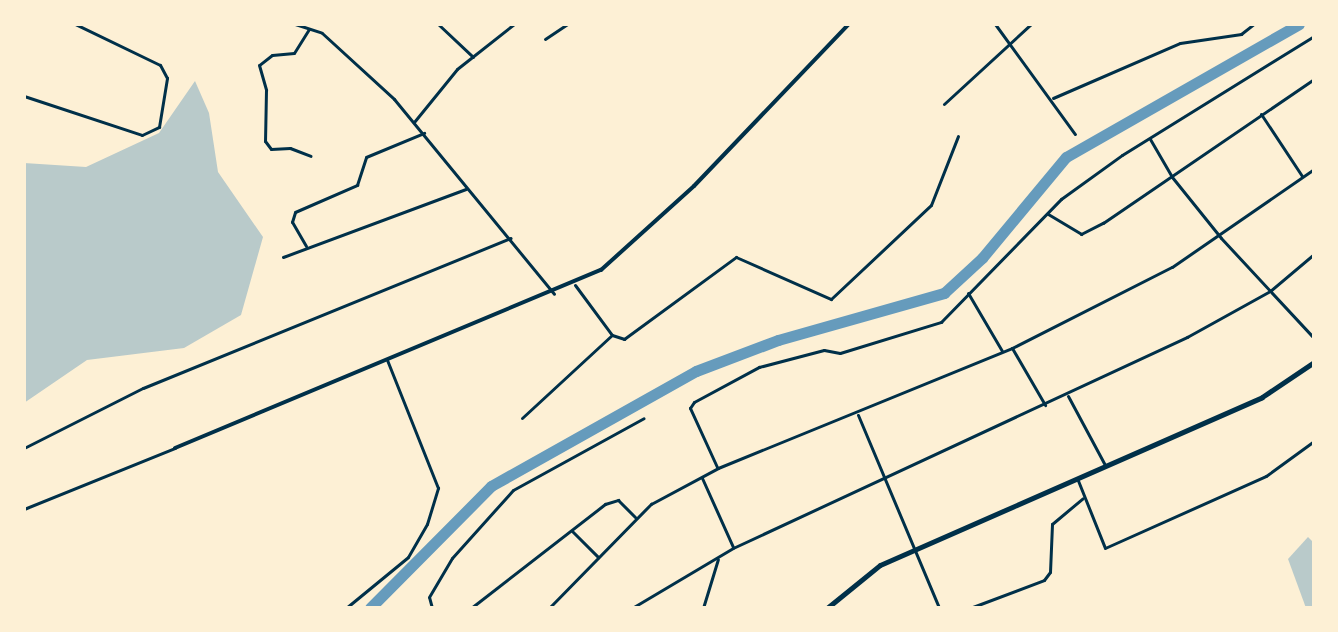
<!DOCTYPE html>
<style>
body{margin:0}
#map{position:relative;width:1338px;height:632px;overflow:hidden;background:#fdf0d5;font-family:"Nunito Sans",sans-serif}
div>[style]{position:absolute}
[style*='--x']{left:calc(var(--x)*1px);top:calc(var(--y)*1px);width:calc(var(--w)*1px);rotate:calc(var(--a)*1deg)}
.green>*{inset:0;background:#b9caca}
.river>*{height:11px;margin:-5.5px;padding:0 5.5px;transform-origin:5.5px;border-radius:5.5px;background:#669bbc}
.minor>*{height:3px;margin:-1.5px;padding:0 1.5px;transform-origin:1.5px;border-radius:1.5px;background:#003049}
.tertiary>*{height:4px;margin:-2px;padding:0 2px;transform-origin:2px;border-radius:2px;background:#003049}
.primary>*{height:5px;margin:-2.5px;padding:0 2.5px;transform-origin:2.5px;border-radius:2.5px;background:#003049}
span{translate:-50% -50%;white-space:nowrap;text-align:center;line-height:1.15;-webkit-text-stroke:6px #fdf0d5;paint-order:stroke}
.frame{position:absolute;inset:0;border:26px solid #fdf0d5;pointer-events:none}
</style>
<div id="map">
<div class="green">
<i style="clip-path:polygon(195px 81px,209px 113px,218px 172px,263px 237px,241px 315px,184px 348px,87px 360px,24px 403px,24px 163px,86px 167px,159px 133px)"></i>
<i style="clip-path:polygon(1308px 537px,1314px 543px,1314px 608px,1306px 608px,1288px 559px)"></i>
</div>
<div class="river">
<i style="--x:370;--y:608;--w:172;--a:-45.2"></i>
<i style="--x:491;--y:486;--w:235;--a:-29.3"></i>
<i style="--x:696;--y:371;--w:88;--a:-20.7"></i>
<i style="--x:778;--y:340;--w:173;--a:-15.8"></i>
<i style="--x:944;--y:293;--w:52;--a:-42.6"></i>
<i style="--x:982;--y:258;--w:131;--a:-50.3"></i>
<i style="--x:1066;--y:157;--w:268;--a:-29.7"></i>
</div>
<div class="minor">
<i style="--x:295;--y:24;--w:28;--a:18"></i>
<i style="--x:322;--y:33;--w:98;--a:42.5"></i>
<i style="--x:394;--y:99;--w:252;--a:50.6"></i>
<i style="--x:438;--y:24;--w:48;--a:43.3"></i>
<i style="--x:995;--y:24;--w:136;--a:54"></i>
<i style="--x:309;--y:29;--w:28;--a:122"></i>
<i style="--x:294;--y:53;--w:22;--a:175"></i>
<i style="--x:272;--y:55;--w:16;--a:142"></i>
<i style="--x:259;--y:65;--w:26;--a:74"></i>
<i style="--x:266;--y:90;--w:51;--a:91.1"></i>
<i style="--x:265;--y:141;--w:10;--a:53"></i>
<i style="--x:271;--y:149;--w:19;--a:-3"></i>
<i style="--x:290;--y:148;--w:22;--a:21"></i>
<i style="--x:545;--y:39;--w:27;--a:-34"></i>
<i style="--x:24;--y:96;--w:124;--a:18.3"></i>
<i style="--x:142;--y:135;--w:19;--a:-25"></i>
<i style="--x:159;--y:127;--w:50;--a:-80.7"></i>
<i style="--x:167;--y:78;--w:15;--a:-118"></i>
<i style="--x:160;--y:65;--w:94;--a:-154.2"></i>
<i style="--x:1053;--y:98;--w:138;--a:-23.4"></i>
<i style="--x:1180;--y:43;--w:62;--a:-8.4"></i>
<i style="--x:1241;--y:34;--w:16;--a:-38"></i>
<i style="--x:944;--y:104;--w:118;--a:-42.6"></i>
<i style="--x:1261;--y:114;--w:74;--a:56.5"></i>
<i style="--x:414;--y:122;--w:68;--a:-50.9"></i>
<i style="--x:457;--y:69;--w:73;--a:-38.3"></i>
<i style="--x:1150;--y:139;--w:44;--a:59.9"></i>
<i style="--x:1172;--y:177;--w:78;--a:51.2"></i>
<i style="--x:1221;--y:238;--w:137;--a:47.1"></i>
<i style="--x:1048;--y:214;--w:39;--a:31"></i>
<i style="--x:1081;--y:234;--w:25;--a:-27"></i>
<i style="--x:1103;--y:223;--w:255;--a:-34.3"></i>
<i style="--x:306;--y:246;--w:28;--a:-120"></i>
<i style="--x:292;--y:222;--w:10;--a:-73"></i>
<i style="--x:295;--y:212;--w:68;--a:-23.5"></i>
<i style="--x:357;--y:185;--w:29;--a:-72"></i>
<i style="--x:366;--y:157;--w:63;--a:-22.5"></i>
<i style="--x:283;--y:257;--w:195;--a:-20.4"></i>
<i style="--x:575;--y:285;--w:62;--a:53.5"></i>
<i style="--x:612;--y:335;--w:13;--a:18"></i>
<i style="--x:624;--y:339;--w:139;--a:-36.2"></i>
<i style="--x:736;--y:257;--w:104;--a:23.9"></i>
<i style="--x:831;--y:299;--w:137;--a:-43.2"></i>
<i style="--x:931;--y:205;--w:74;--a:-68.6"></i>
<i style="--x:968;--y:293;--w:67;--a:59.6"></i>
<i style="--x:1012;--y:348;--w:66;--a:59.9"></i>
<i style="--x:1068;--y:396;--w:78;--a:61.8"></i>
<i style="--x:858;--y:415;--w:209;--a:67.2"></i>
<i style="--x:522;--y:418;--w:122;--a:-42.7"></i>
<i style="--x:24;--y:448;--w:133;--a:-26.8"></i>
<i style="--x:143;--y:388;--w:397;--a:-22.2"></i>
<i style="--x:717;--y:467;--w:65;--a:-114.6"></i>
<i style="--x:690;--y:408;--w:7;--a:-56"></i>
<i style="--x:694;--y:402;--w:74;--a:-28.3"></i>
<i style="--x:759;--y:367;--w:67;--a:-14.7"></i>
<i style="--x:824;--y:350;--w:16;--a:11"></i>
<i style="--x:840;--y:353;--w:106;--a:-17.1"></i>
<i style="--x:941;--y:322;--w:172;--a:-45.7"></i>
<i style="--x:1061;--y:199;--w:75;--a:-35.8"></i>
<i style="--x:1122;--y:155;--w:226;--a:-31.8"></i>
<i style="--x:702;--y:478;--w:76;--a:65.8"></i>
<i style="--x:1077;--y:478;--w:75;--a:68.2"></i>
<i style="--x:1105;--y:548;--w:176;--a:-24.1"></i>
<i style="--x:1266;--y:476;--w:59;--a:-36.1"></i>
<i style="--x:24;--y:509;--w:163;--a:-22"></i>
<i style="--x:572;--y:531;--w:37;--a:45"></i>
<i style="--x:346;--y:608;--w:80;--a:-39.4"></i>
<i style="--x:408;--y:557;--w:38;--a:-60"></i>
<i style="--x:427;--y:524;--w:38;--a:-73"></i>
<i style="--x:438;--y:488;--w:138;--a:-111.7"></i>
<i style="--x:432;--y:608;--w:11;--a:-105"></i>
<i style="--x:429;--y:597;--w:45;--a:-59.5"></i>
<i style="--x:452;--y:558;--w:91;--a:-48.1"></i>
<i style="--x:513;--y:490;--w:149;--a:-28.8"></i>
<i style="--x:471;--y:608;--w:170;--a:-37.8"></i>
<i style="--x:605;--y:504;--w:14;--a:-17"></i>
<i style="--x:618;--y:500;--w:24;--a:45"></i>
<i style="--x:549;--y:608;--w:146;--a:-45.6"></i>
<i style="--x:651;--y:504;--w:76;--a:-28.2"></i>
<i style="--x:718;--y:468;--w:318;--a:-22.2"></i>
<i style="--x:1012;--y:348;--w:179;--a:-26.9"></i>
<i style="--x:1172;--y:267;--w:173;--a:-34.6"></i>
<i style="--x:632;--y:608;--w:117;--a:-30.7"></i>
<i style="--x:733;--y:548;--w:501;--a:-24.93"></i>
<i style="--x:1187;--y:337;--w:95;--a:-29"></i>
<i style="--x:1270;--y:291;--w:57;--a:-40.1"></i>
<i style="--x:703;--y:608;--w:51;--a:-73"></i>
<i style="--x:970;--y:608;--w:79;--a:-20.7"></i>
<i style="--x:1044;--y:580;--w:10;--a:-53"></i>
<i style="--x:1050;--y:572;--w:48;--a:-87.6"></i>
<i style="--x:1052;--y:524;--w:40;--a:-40"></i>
</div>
<div class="tertiary">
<i style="--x:175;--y:448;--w:462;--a:-22.7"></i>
<i style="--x:601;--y:270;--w:125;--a:-42.1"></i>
<i style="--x:694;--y:186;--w:224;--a:-46.3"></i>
</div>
<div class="primary">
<i style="--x:827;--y:608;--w:68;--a:-39.1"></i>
<i style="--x:880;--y:565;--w:417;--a:-23.7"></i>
<i style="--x:1262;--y:397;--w:63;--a:-33.9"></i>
</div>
<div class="frame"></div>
</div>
